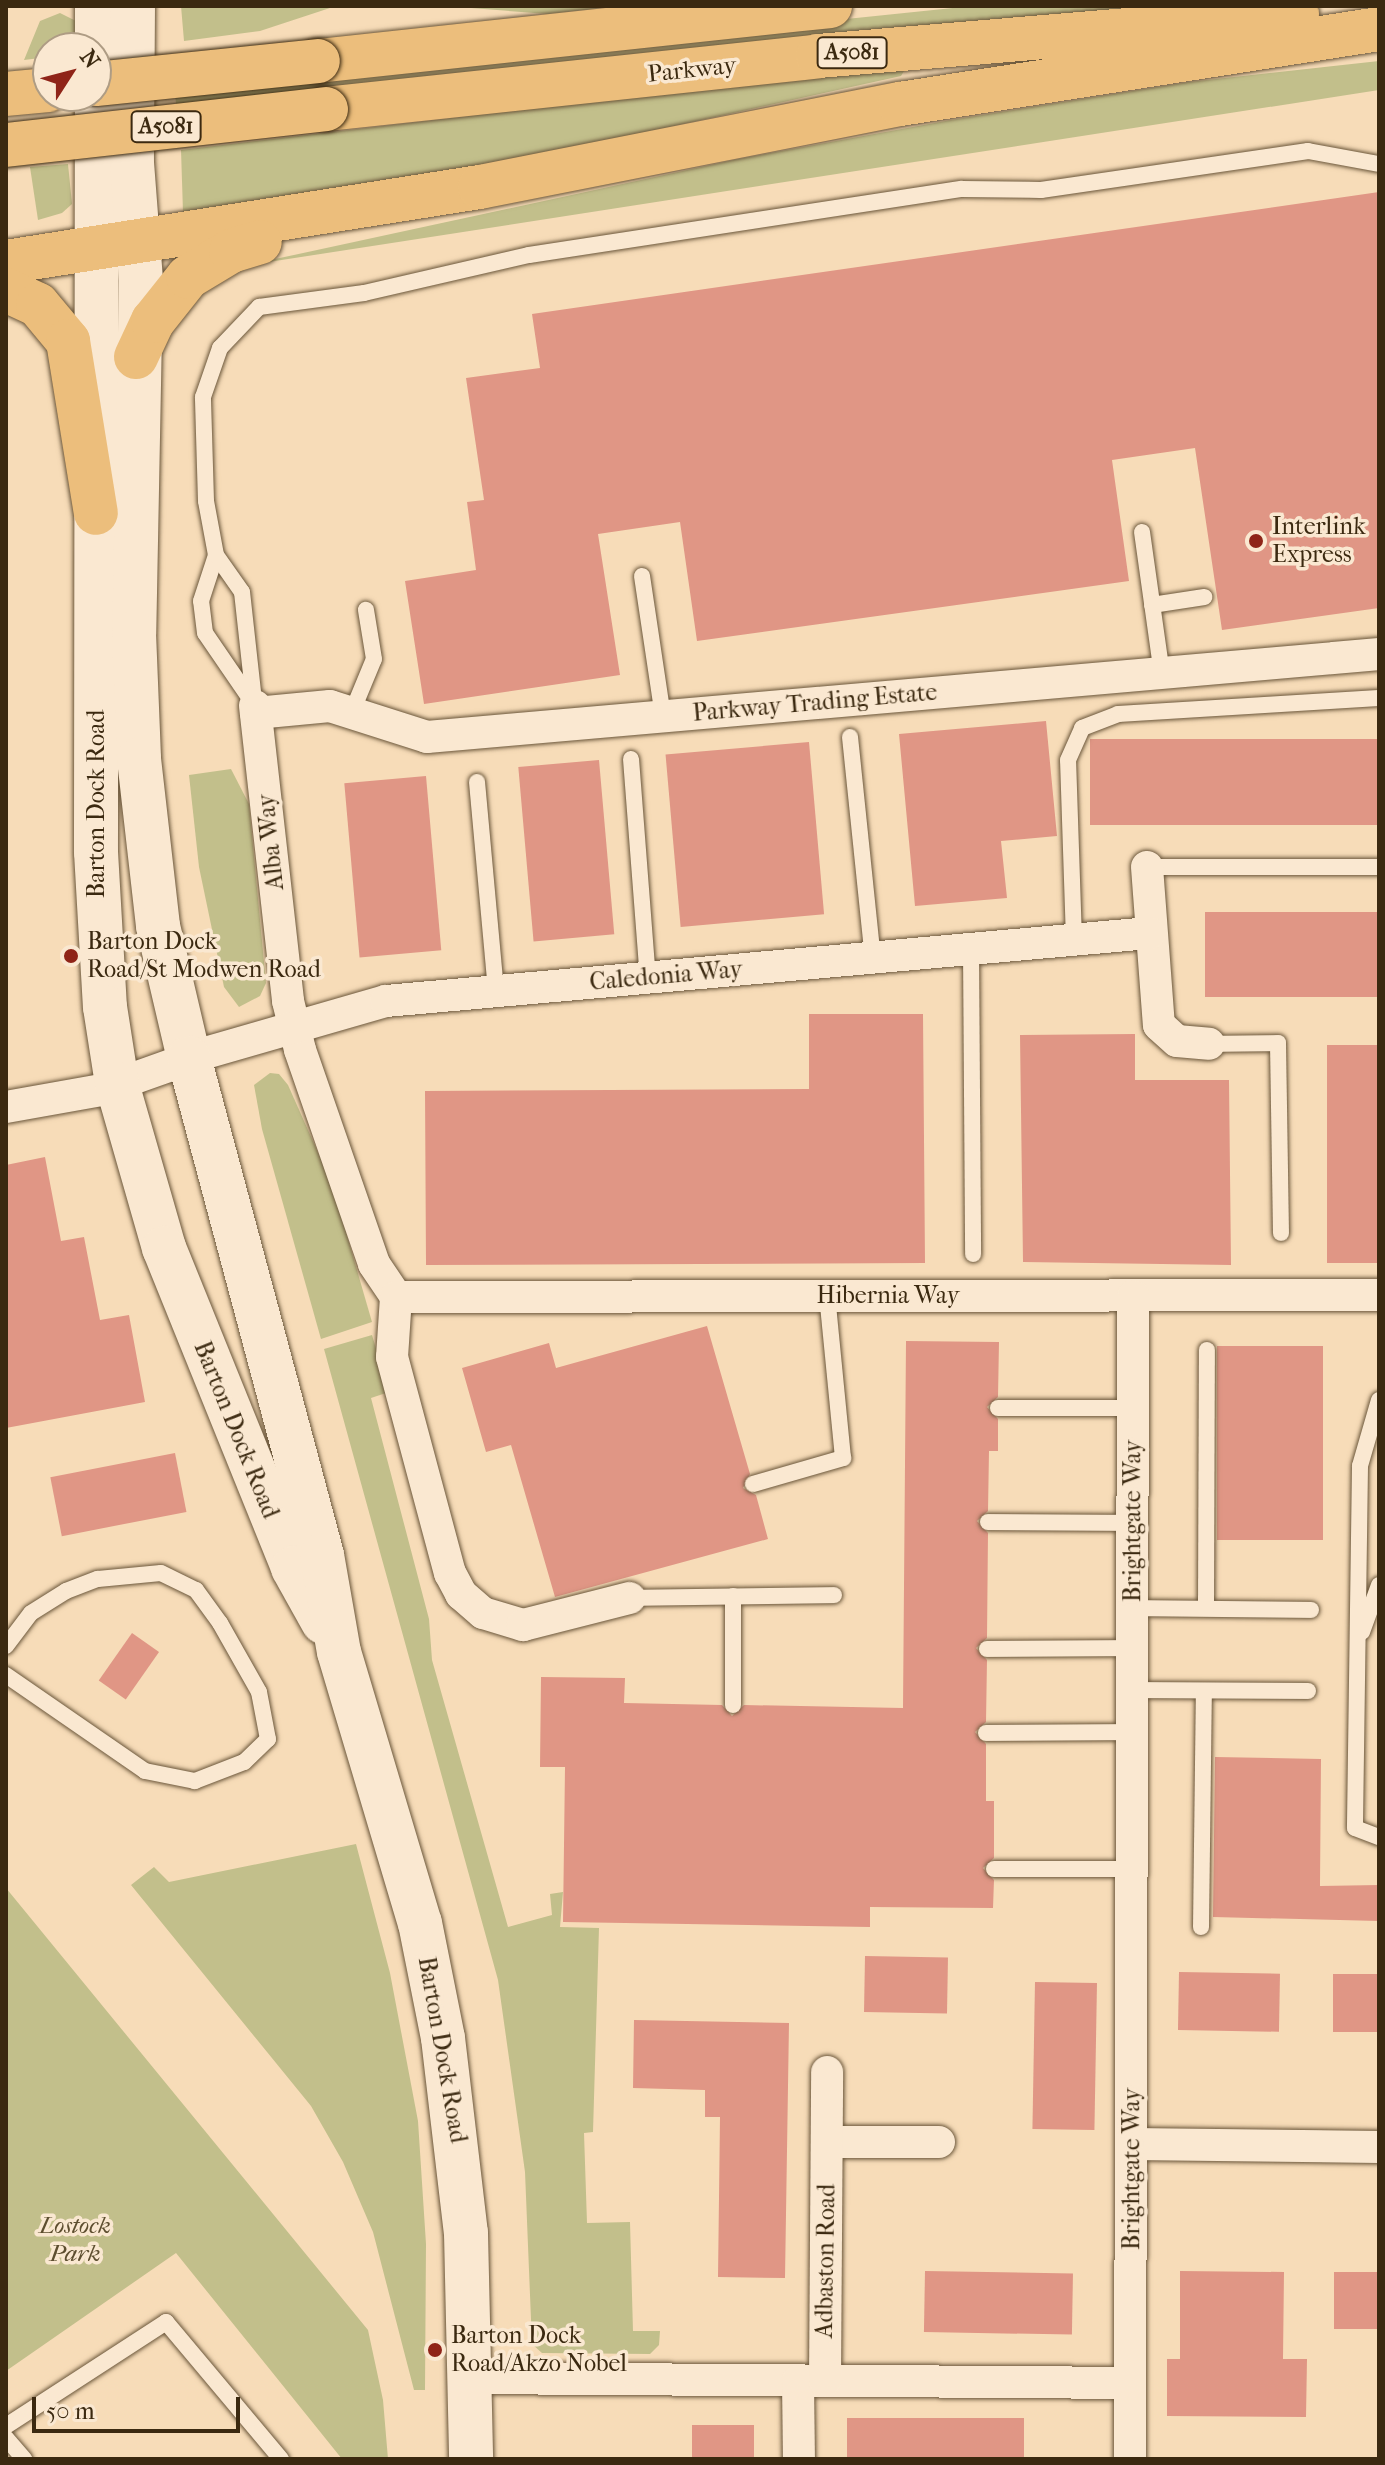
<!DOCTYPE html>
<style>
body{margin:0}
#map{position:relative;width:1385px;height:2465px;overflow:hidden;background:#f7dcb8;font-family:"IM FELL French Canon",serif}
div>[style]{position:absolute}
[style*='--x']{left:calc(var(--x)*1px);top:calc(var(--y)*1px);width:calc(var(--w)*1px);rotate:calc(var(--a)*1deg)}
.green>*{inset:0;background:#c2bf8b}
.building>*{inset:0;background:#e09685;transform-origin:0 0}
.roads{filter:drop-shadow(0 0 2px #6a563a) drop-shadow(0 0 2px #6a563a)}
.service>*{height:16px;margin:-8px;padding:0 8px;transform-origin:8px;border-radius:8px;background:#fae8d1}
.minor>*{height:32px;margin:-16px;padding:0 16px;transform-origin:16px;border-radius:16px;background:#fae8d1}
.secondary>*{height:44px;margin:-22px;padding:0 22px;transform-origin:22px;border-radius:22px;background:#fae8d1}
.trunk>*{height:44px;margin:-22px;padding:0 22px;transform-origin:22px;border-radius:22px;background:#ecbe7c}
.bridges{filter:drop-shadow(0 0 2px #3b2910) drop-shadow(0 0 2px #3b2910)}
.trunk-bridge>*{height:44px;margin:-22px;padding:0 22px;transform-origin:22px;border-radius:22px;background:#ecbe7c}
.dots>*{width:22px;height:22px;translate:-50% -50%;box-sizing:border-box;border:4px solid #fae8d1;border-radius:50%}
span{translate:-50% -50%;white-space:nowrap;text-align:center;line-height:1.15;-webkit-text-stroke:7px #fae8d1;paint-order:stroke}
.shield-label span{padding:2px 6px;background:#fae8d1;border:2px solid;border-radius:6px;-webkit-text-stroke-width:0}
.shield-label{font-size:22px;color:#3b2910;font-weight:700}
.street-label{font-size:24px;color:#3b2910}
.poi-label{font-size:24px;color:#3b2910}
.left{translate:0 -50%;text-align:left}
.park-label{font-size:24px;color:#5d4e2f;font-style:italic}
.frame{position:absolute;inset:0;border:8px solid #3b2910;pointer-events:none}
.north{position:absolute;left:32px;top:32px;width:80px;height:80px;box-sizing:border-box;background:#fae8d1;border:2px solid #ae9c84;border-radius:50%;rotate:54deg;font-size:22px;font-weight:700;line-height:32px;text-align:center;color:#3b2910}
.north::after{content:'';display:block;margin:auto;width:28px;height:36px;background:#8f2418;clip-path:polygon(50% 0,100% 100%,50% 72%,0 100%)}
.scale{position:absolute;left:32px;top:2397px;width:208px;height:36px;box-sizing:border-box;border:4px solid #3b2910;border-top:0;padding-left:10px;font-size:24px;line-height:28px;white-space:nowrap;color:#3b2910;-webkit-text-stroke:6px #fae8d1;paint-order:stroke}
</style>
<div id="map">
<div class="green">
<i style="clip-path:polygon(181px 6px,441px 6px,333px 7px,260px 31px,184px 41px)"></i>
<i style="clip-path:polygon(445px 6px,620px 6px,548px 14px)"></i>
<i style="clip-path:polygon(972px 6px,1159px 6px,864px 32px,176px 105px,175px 89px)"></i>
<i style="clip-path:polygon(60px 13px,86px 26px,87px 48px,48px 48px,48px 57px,24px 60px,40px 21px)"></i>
<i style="clip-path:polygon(1379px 61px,1379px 90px,243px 266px,738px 159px,951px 120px,1189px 82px)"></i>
<i style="clip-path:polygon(898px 65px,904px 71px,901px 76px,606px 141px,350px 189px,188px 215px,183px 212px,181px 150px)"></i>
<i style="clip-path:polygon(68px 164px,72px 204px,62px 213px,38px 220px,30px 167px)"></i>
<i style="clip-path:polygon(231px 769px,249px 804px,266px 983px,260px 996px,239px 1007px,224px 987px,199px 867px,189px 775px)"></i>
<i style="clip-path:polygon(270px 1073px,279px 1074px,288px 1085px,332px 1184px,372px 1322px,321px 1339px,262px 1129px,254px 1085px)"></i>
<i style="clip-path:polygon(372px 1335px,389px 1392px,371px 1398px,429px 1619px,432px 1660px,508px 1927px,552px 1915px,550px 1894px,563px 1892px,560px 1927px,599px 1928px,593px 2132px,584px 2133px,587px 2223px,630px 2222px,633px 2331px,660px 2331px,659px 2345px,650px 2354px,542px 2353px,532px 2344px,525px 2172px,498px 1980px,324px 1349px)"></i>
<i style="clip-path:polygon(356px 1844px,390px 1973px,418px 2121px,426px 2244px,425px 2390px,414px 2390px,373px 2232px,343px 2162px,311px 2106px,131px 1885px,154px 1867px,169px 1882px)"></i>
<i style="clip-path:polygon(6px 1888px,368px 2330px,383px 2400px,388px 2459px,342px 2459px,176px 2253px,6px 2371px)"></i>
</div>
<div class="building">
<i style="clip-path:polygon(1379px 192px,1379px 608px,1222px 630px,1195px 448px,1112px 460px,1129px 581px,697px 641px,680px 522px,598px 534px,620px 675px,424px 704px,405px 581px,476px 570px,467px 502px,484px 500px,466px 378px,540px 368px,532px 314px)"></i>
<i style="clip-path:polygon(1046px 721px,1057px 836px,1001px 841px,1007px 898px,915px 906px,899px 734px)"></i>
<i style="left:1090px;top:739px;width:289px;height:86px"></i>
<i style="left:809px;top:742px;width:173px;height:144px;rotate:85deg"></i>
<i style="left:599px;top:760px;width:175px;height:81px;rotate:85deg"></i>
<i style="left:426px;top:776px;width:175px;height:82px;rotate:85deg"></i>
<i style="left:1205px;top:912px;width:174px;height:85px"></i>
<i style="clip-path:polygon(809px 1014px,923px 1014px,925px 1263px,426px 1265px,425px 1091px,809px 1089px)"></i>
<i style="clip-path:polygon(1135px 1034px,1135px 1080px,1229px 1080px,1231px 1265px,1023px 1262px,1020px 1035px)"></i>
<i style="left:1379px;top:1045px;width:218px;height:52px;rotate:90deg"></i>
<i style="clip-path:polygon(45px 1157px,61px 1241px,84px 1237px,100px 1320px,129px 1315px,145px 1402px,6px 1428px,6px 1165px)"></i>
<i style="clip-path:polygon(707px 1326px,750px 1474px,743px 1488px,756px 1495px,768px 1539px,555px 1597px,511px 1445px,486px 1452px,462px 1368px,549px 1343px,556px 1368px)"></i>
<i style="clip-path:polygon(906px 1341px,999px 1342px,998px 1397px,987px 1407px,998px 1419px,998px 1451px,989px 1451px,988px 1511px,977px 1521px,988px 1533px,987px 1638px,976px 1648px,987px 1660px,986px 1722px,975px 1732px,986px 1744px,986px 1801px,994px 1801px,994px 1858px,983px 1868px,994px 1880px,993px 1908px,870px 1907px,870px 1927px,563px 1922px,565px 1767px,540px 1767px,541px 1677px,625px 1678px,624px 1703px,722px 1705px,732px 1716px,744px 1705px,903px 1708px)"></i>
<i style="left:1217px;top:1346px;width:106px;height:194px"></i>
<i style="left:175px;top:1453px;width:60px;height:127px;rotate:79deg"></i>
<i style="left:132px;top:1633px;width:33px;height:58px;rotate:35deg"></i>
<i style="clip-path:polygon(1215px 1757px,1321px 1759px,1320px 1886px,1379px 1885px,1379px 1921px,1213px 1917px)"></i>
<i style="left:865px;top:1956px;width:83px;height:56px;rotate:1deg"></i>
<i style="left:1179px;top:1972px;width:101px;height:58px;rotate:1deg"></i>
<i style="left:1333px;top:1974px;width:46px;height:58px"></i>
<i style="left:1035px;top:1982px;width:62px;height:147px;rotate:1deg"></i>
<i style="clip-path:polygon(634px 2020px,789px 2023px,785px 2278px,718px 2277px,720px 2117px,705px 2117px,705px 2090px,633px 2088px)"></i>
<i style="left:925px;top:2271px;width:148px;height:61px;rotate:1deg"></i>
<i style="clip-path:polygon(1180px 2271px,1284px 2272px,1283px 2359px,1307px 2359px,1306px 2417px,1167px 2416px,1167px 2359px,1180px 2359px)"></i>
<i style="left:1334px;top:2272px;width:45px;height:57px"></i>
<i style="left:847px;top:2418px;width:177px;height:41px"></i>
<i style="left:692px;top:2425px;width:62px;height:34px"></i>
</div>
<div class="roads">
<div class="service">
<i style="--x:1142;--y:532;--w:143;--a:82"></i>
<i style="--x:216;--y:555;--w:45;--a:54.9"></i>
<i style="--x:242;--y:592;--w:109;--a:83.7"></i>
<i style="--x:642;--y:576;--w:142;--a:81.5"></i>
<i style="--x:1152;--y:605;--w:53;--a:-8.7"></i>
<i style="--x:255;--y:706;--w:88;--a:-124.4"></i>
<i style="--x:205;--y:633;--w:32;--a:-97"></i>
<i style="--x:201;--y:601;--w:48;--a:-71.9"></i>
<i style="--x:216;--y:555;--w:55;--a:-100.5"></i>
<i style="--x:206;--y:501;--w:104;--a:-91.7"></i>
<i style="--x:203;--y:397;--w:52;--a:-70.9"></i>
<i style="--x:220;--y:348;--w:57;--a:-46.4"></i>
<i style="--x:259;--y:307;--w:106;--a:-7.6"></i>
<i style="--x:364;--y:293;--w:169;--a:-13"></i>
<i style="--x:529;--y:255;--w:438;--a:-8.7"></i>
<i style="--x:962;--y:189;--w:79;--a:0.7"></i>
<i style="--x:1041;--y:190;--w:270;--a:-8.3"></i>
<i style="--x:1308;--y:151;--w:72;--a:10.4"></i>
<i style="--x:352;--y:712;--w:57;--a:-67.5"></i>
<i style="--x:374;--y:659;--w:50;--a:-99.3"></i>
<i style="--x:850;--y:737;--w:222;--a:84.1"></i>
<i style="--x:631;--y:759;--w:220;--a:85.6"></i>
<i style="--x:477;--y:782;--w:210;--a:84.8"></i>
<i style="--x:1147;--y:867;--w:232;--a:0"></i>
<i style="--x:1074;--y:940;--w:180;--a:-91.9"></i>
<i style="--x:1068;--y:760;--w:35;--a:-66"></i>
<i style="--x:1082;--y:728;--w:39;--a:-21"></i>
<i style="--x:1118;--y:714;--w:261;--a:-3.5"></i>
<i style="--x:971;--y:949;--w:305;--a:89.6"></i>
<i style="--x:1209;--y:1044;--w:69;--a:-0.8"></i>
<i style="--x:1278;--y:1043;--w:190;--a:89.1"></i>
<i style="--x:1379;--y:1400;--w:69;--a:106.1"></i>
<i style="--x:1360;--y:1466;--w:362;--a:90.8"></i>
<i style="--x:1355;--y:1828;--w:26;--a:21"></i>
<i style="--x:998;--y:1408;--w:135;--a:0"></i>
<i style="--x:753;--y:1484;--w:94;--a:-16.1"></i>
<i style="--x:843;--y:1458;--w:163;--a:-95.6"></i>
<i style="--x:988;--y:1522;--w:146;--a:0.4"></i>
<i style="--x:733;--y:1596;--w:109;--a:90"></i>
<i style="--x:630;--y:1598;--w:204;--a:-0.8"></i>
<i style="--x:1133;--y:1608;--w:178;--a:0.6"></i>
<i style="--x:1206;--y:1608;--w:258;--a:-89.8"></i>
<i style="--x:1362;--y:1632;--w:50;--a:-70.1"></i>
<i style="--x:6;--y:1646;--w:41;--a:-52.9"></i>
<i style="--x:31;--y:1613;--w:41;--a:-32.2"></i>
<i style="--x:66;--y:1591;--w:34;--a:-21"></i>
<i style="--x:98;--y:1579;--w:63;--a:-5.4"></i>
<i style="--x:161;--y:1573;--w:39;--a:26"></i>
<i style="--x:196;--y:1590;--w:41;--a:54"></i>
<i style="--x:220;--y:1623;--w:79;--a:60.5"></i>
<i style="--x:259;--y:1692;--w:48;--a:79.2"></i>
<i style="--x:268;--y:1739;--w:33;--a:136"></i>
<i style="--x:244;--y:1762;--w:53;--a:158.8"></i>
<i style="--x:195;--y:1781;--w:51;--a:-168.7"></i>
<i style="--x:145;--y:1771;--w:169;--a:-145.4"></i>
<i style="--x:987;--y:1649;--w:146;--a:-0.4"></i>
<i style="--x:1133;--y:1690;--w:175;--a:0.3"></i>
<i style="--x:986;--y:1733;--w:148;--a:-0.4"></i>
<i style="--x:994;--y:1869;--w:140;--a:0"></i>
<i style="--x:1201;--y:1927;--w:236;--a:-89.3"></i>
<i style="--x:6;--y:2426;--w:191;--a:-33"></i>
<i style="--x:166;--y:2322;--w:179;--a:50"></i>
<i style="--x:6;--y:2438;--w:28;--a:49"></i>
</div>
<div class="minor">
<i style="--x:255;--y:706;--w:297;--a:83.6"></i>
<i style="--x:288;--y:1001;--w:50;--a:76.2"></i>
<i style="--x:300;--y:1050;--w:226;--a:70.9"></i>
<i style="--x:374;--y:1264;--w:40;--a:56"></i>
<i style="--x:396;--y:1297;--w:60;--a:93.8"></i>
<i style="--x:392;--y:1357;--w:224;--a:75"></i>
<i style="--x:450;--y:1573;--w:24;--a:62"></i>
<i style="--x:461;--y:1594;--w:29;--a:41"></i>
<i style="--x:483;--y:1613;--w:42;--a:16.7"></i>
<i style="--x:523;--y:1625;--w:110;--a:-14.2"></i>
<i style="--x:256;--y:713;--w:74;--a:-5.4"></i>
<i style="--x:330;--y:706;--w:102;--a:17.7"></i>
<i style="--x:427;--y:737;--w:956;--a:-4.98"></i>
<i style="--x:1147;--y:867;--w:158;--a:85.7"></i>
<i style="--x:1159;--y:1025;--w:24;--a:42"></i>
<i style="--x:1177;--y:1041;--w:32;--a:5"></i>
<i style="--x:6;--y:1107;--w:97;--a:-10.1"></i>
<i style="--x:101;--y:1090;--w:107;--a:-19.6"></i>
<i style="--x:202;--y:1054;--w:191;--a:-16.1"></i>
<i style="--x:386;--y:1001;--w:767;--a:-5.09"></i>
<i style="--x:396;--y:1297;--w:983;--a:-0.12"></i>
<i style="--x:827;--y:2142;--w:112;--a:0"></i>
<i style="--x:1132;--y:2144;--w:247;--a:0.7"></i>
<i style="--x:471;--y:2378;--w:659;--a:0.43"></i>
<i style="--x:798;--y:2381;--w:78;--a:89.3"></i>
<i style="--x:825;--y:2381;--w:309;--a:-89.6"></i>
<i style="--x:1130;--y:2459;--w:1163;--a:-89.85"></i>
</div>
<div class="secondary">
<i style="--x:97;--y:6;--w:846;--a:90.07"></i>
<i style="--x:96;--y:852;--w:155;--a:86.7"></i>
<i style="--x:105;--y:1007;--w:78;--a:81.1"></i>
<i style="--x:117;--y:1084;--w:171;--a:74"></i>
<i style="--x:164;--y:1248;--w:345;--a:68"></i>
<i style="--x:293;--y:1568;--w:62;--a:60.9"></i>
<i style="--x:133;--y:6;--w:157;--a:90.4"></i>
<i style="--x:132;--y:163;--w:118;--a:85.6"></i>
<i style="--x:141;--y:281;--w:352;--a:91.1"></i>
<i style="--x:134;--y:633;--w:126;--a:87.7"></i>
<i style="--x:139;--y:759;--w:168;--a:83.5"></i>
<i style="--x:158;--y:926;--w:136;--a:76.8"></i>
<i style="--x:189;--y:1058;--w:514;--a:75.02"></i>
<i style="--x:322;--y:1555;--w:98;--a:80.1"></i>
<i style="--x:339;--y:1652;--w:283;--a:73.4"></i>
<i style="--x:420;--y:1923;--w:117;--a:78.7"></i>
<i style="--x:443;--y:2038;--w:196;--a:83.3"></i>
<i style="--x:466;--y:2233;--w:226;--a:88.7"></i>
</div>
<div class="trunk">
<i style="--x:318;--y:61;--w:515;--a:-6.13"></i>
<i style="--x:6;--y:94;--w:42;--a:-5.4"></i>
<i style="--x:326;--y:109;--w:495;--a:-6.1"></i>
<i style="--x:818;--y:56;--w:481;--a:-4.8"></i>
<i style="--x:6;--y:262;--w:480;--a:-9"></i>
<i style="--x:480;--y:187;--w:428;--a:-11.2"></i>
<i style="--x:900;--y:104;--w:485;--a:-8.9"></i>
<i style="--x:6;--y:290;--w:35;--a:25"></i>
<i style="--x:38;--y:305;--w:47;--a:50.2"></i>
<i style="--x:68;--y:341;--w:174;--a:80.8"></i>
<i style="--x:136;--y:357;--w:40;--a:-65"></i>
<i style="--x:153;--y:321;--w:56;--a:-51.5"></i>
<i style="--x:188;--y:277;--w:50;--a:-31.2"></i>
<i style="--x:231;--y:251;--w:30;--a:-17"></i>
</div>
</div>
<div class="bridges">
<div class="trunk-bridge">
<i style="--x:96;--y:84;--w:223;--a:-5.9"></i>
<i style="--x:6;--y:145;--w:322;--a:-6.4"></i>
</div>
</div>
<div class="dots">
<i style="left:1256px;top:541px;background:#8f2418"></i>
<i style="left:71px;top:956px;background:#8f2418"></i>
<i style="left:435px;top:2350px;background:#8f2418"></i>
</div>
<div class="shield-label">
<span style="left:852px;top:53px">A5081</span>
<span style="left:166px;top:127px">A5081</span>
</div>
<div class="street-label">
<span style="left:692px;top:70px;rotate:-6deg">Parkway</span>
<span style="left:815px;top:703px;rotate:-5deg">Parkway Trading Estate</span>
<span style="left:97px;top:804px;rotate:-90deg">Barton Dock Road</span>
<span style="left:271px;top:842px;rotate:-96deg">Alba Way</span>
<span style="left:666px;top:976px;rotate:-5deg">Caledonia Way</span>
<span style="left:888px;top:1296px">Hibernia Way</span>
<span style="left:236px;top:1430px;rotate:68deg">Barton Dock Road</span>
<span style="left:1133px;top:1521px;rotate:-90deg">Brightgate Way</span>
<span style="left:442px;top:2050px;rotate:80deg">Barton Dock Road</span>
<span style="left:1132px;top:2169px;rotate:-90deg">Brightgate Way</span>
<span style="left:826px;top:2261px;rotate:-89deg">Adbaston Road</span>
</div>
<div class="poi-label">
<span class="left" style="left:1272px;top:541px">Interlink<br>Express</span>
<span class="left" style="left:87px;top:956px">Barton Dock<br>Road/St Modwen Road</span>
<span class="left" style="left:451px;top:2350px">Barton Dock<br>Road/Akzo Nobel</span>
</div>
<div class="park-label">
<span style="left:75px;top:2240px">Lostock<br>Park</span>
</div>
<div class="frame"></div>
<div class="north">N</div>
<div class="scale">50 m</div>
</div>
